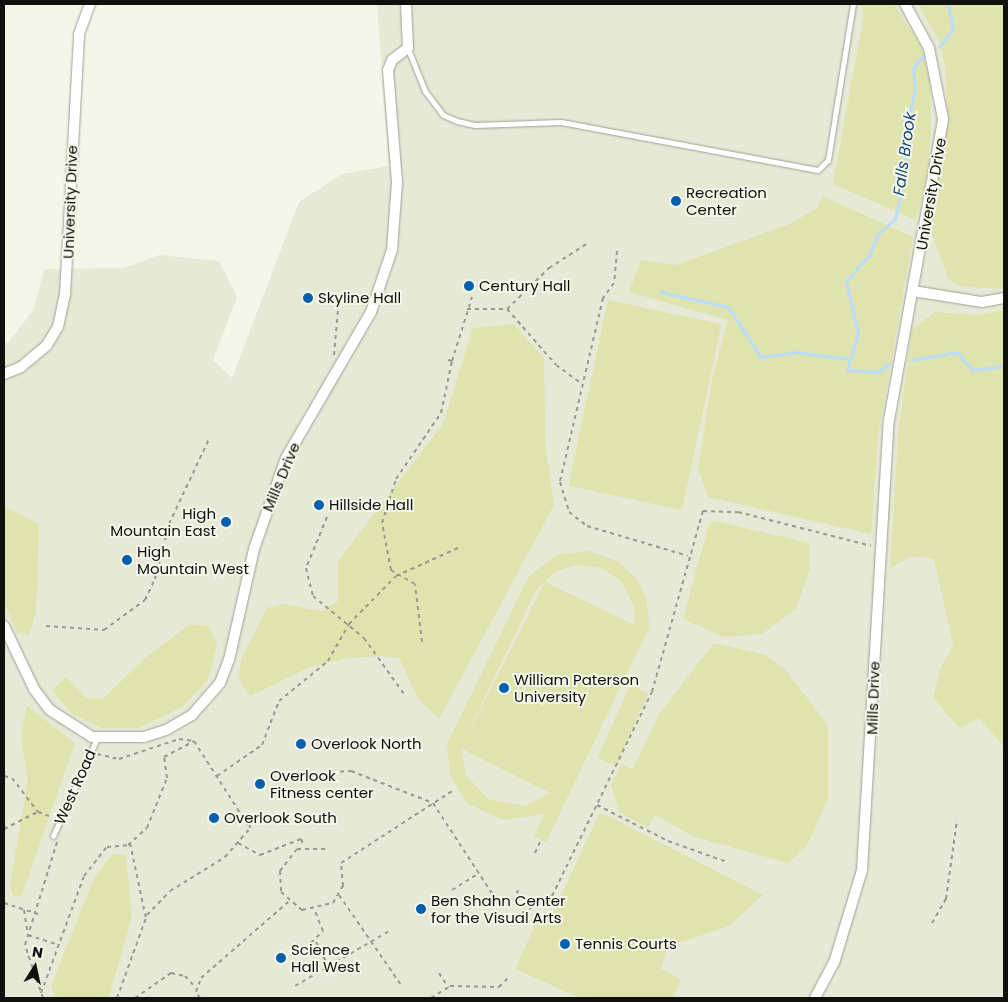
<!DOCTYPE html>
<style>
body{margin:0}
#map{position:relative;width:1008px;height:1002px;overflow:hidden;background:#f4f6e9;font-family:Poppins,sans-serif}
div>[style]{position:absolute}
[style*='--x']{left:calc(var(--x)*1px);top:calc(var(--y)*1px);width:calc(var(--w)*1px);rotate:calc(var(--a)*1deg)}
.built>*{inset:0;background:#e6e9d5}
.green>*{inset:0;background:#dfe4ae;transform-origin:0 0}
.stream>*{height:3px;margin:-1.5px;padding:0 1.5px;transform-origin:1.5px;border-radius:1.5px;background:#bcdcff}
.path>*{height:2px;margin-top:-1px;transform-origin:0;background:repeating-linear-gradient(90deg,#989990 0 4px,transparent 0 8px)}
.roads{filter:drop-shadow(0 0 1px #9fa095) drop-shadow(0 0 1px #9fa095)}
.service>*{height:5px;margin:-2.5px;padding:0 2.5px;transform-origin:2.5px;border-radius:2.5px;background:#fff}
.minor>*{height:10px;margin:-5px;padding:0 5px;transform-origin:5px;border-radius:5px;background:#fff}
.dots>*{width:14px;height:14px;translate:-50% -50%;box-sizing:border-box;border:2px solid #f4f6e9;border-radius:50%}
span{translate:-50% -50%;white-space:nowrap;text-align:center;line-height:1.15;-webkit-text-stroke:4px #f4f6e9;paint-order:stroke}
.poi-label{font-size:15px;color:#10110c}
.left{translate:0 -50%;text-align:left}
.right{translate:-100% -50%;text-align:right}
.street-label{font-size:15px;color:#10110c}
.water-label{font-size:16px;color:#104679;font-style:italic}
.frame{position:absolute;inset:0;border:5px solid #10110c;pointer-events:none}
.north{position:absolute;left:10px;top:942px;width:50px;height:50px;-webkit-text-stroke:4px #f4f6e9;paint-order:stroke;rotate:10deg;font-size:14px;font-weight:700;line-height:20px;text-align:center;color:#10110c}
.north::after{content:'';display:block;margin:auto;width:18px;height:22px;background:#10110c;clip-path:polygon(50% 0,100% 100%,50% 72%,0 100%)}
</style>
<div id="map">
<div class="built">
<i style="clip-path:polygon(377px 4px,1004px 4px,1004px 998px,4px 998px,4px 343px,9px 342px,34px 309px,44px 269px,124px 268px,159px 255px,219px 261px,237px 297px,213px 360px,232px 378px,299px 202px,342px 174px,389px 166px)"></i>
</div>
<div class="green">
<i style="clip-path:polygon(861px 4px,894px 4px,921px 47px,930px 81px,931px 125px,928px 173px,916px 220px,833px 184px,864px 14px)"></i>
<i style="clip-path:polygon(918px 4px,1004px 4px,1004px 289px,963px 287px,949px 280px,931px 232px,947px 111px,946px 75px,941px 45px)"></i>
<i style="clip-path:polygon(822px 196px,913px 237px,878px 437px,871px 534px,708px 497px,698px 469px,712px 380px,728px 320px,629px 292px,641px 260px,676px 265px,792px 223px,818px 207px)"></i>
<i style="left:608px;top:300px;width:116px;height:190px;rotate:12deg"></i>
<i style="clip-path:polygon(1004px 310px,1004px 747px,979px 718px,960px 729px,933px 697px,941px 667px,953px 645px,934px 559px,913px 556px,890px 568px,898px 435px,912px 330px,935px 312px,977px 315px)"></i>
<i style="clip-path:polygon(514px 324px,544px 358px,545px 442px,554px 505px,439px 719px,419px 700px,399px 658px,382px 656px,348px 658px,308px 668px,250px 696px,239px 681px,241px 660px,267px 608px,283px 604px,321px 611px,338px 601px,338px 561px,443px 424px,473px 328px)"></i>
<i style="clip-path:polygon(4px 506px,39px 524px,36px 612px,29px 635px,17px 633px,4px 602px)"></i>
<i style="clip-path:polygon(715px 521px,809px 543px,810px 569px,796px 609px,762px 634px,724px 637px,683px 619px,709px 524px)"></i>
<i style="clip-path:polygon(evenodd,588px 551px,618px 561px,637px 579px,647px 600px,649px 628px,546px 842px,534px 837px,544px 814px,503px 820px,467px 803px,450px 775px,447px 744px,529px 576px,557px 555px,588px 551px,576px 565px,601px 568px,621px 581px,635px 608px,635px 625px,545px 582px,463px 744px,536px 590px,555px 572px,576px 565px,588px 551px,462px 749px,550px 793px,525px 806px,488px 799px,466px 775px,462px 749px)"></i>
<i style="clip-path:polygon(190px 624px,210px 626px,217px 646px,208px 680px,182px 707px,139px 728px,101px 728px,71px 713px,52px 690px,66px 677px,87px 698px,103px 699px,145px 658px)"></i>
<i style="clip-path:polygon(714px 643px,766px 655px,785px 669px,828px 725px,828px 800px,806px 847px,788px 863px,695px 837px,654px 815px,648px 828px,619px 812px,611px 785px,621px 764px,633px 769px,658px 716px)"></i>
<i style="left:630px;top:685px;width:20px;height:80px;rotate:24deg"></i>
<i style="clip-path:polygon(27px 706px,75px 743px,22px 895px,13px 897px,10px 885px,28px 780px,21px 737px)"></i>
<i style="clip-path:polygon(600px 812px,763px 895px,729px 926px,667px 947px,661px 969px,681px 979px,673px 998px,580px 998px,515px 969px,540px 914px,550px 919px)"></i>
<i style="clip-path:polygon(113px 854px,126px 855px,132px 916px,109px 998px,55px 998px,51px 986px,94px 878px)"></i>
</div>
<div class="stream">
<i style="--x:939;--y:47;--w:23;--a:-52"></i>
<i style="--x:953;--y:29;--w:25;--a:-101"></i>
<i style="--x:660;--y:292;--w:70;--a:12.4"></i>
<i style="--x:728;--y:307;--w:60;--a:56.6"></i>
<i style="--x:761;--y:357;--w:35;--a:-8"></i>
<i style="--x:796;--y:352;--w:54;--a:7.4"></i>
<i style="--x:912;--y:360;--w:46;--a:-10.1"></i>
<i style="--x:957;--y:352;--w:23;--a:50"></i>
<i style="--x:972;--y:370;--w:32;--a:-7"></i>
<i style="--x:889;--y:364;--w:14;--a:144"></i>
<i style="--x:878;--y:372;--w:31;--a:-176"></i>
<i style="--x:847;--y:370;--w:39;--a:-73"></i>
<i style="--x:858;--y:333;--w:53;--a:-103"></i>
<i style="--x:846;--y:281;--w:36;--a:-48"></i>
<i style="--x:870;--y:254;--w:20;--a:-70"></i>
<i style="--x:877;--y:235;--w:24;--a:-42"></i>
<i style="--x:895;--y:219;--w:50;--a:-77.3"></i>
<i style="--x:906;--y:170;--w:24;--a:-97"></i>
<i style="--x:903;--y:146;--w:59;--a:-78.3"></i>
<i style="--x:915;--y:88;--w:20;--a:-96"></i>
<i style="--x:913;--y:68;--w:17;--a:-50"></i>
</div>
<div class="path">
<i style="--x:617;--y:251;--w:32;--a:95"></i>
<i style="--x:614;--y:283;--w:19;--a:126"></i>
<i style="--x:603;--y:298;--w:189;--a:103.2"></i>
<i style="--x:560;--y:482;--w:31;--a:73"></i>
<i style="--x:569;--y:512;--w:23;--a:38"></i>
<i style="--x:587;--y:526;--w:105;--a:16.5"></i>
<i style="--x:467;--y:309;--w:40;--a:0"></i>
<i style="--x:507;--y:309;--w:59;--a:-44.3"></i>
<i style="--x:549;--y:268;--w:46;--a:-32.7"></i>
<i style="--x:507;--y:309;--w:74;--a:48.8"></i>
<i style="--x:556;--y:365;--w:32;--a:36"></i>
<i style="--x:334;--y:355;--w:56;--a:-84.9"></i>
<i style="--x:452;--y:361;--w:67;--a:-72.6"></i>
<i style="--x:327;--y:517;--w:55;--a:112.4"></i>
<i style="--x:306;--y:568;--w:29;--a:76"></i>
<i style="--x:313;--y:596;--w:66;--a:39.5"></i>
<i style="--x:364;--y:638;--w:69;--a:54.5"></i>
<i style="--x:46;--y:626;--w:58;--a:3.9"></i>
<i style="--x:104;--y:630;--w:51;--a:-36.2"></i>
<i style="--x:145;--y:600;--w:23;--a:-65"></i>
<i style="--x:155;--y:579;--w:57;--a:-75.7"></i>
<i style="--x:169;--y:524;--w:96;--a:-64.8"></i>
<i style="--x:422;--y:642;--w:58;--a:-96.9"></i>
<i style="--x:415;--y:584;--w:28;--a:-150"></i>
<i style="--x:391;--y:570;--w:48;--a:-100.8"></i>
<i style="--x:382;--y:523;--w:46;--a:-72.3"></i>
<i style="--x:396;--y:479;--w:80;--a:-55.7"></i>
<i style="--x:441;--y:413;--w:53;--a:-78.1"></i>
<i style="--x:452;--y:361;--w:8;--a:-166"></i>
<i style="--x:97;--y:754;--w:23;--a:13"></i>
<i style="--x:119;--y:759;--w:63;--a:-18.4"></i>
<i style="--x:179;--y:739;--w:15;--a:8"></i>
<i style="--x:194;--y:741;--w:102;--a:57.4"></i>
<i style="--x:332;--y:772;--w:19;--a:-3"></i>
<i style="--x:351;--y:771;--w:88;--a:21.3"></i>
<i style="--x:433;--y:803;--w:117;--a:56.9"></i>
<i style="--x:4;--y:776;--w:8;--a:14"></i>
<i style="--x:12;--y:778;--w:43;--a:52.6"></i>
<i style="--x:38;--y:812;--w:15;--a:20"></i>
<i style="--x:217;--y:776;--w:55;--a:-34.6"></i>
<i style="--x:262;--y:745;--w:47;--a:-68.9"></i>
<i style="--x:279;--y:701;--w:63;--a:-39.2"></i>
<i style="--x:328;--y:661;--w:43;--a:-60.4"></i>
<i style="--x:349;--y:624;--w:67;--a:-45.6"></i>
<i style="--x:396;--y:576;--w:68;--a:-24.3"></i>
<i style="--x:597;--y:805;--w:80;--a:26.9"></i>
<i style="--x:668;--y:841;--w:63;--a:19.6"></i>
<i style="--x:4;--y:829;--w:38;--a:-27"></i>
<i style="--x:130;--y:843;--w:77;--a:78"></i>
<i style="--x:238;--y:843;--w:25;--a:29"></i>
<i style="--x:260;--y:855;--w:44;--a:-21.3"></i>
<i style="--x:301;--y:839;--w:8;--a:67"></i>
<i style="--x:325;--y:849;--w:28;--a:180"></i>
<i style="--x:297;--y:849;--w:28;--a:128"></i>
<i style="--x:280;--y:871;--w:21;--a:87"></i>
<i style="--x:281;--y:892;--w:28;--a:41"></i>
<i style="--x:302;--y:910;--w:32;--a:-13"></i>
<i style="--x:333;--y:903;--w:20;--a:-60"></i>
<i style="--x:343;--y:886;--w:23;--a:-95"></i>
<i style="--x:341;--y:863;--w:135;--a:-32.9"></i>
<i style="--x:535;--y:853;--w:12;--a:-66"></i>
<i style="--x:452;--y:890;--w:31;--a:-32"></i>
<i style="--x:339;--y:895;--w:109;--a:55.4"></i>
<i style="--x:514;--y:901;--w:15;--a:-70"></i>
<i style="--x:4;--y:903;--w:36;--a:18"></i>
<i style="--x:24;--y:910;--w:25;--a:81"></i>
<i style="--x:28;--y:935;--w:32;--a:18"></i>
<i style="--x:522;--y:913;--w:34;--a:-30"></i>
<i style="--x:552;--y:896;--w:227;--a:-63.9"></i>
<i style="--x:652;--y:692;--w:188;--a:-74.3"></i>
<i style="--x:703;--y:511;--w:35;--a:2"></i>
<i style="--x:738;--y:512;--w:137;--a:14.3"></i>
<i style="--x:932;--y:923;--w:28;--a:-60"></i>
<i style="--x:946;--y:899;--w:80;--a:-82.1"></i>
<i style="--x:316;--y:942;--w:29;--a:63"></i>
<i style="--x:311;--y:943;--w:17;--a:-45"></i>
<i style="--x:323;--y:931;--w:22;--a:-112"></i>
<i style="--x:439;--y:973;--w:17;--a:57"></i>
<i style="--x:295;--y:986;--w:111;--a:-30.3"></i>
<i style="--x:41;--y:993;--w:125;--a:-69.8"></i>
<i style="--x:84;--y:876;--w:37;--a:-52"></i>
<i style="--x:107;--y:847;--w:21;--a:-5"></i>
<i style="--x:128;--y:845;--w:25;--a:-42"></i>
<i style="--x:147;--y:828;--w:54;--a:-68.2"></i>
<i style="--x:167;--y:778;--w:21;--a:-98"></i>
<i style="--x:164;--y:757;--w:34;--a:-28"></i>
<i style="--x:43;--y:998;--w:56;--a:-108.8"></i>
<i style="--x:25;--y:945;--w:108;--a:-72.7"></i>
<i style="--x:117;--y:998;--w:88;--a:-70.1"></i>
<i style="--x:147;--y:915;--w:33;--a:-46"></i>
<i style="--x:170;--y:891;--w:65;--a:-31.7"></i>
<i style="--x:225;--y:857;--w:38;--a:-49"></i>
<i style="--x:250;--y:828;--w:10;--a:-96"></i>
<i style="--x:135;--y:998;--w:44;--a:-34.8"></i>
<i style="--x:171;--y:973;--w:14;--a:12"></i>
<i style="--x:185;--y:976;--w:16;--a:47"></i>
<i style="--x:200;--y:998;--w:7;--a:-124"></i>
<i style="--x:196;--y:992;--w:15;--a:-70"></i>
<i style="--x:201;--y:978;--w:116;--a:-41.1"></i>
<i style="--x:431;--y:998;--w:22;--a:-32"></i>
<i style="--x:450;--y:986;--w:49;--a:1.2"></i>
<i style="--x:499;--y:987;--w:13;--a:-45"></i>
</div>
<div class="roads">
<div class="service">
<i style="--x:408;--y:49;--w:45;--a:68"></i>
<i style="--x:425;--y:91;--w:30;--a:53"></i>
<i style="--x:443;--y:115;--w:15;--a:23"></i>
<i style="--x:457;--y:121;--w:18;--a:13"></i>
<i style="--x:475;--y:125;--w:86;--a:-2"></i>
<i style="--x:561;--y:122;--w:261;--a:10.6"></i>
<i style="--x:818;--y:170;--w:14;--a:-45"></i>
<i style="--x:828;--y:160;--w:158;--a:-80.9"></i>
<i style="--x:53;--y:836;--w:107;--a:-65.8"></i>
</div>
<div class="minor">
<i style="--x:913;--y:291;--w:70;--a:9.1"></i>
<i style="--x:982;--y:302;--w:22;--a:-10"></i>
<i style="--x:4;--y:374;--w:18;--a:-22"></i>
<i style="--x:21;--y:367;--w:34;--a:-40"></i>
<i style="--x:47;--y:345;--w:21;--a:-59"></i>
<i style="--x:58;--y:327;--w:33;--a:-78"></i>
<i style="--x:65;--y:295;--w:261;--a:-86.9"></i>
<i style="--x:79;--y:34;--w:32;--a:-70"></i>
<i style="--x:4;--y:626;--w:70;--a:64.5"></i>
<i style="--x:34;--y:689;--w:26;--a:53"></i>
<i style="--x:50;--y:710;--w:50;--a:32.7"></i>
<i style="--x:92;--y:737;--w:52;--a:0"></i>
<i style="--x:144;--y:737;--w:23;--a:-18"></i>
<i style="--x:166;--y:730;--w:30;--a:-30"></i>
<i style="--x:192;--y:715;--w:43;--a:-48.8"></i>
<i style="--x:220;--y:683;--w:25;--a:-69"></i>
<i style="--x:229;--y:660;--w:114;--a:-77.3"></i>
<i style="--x:254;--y:549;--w:96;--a:-70.6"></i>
<i style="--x:286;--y:458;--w:169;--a:-59.8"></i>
<i style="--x:371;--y:312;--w:65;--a:-71.3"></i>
<i style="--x:392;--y:250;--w:68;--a:-85.8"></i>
<i style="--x:397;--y:182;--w:112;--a:-94.6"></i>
<i style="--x:388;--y:70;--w:11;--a:-68"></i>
<i style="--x:392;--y:60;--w:20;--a:-37"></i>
<i style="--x:408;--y:48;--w:44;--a:-92.6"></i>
<i style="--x:815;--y:998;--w:40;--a:-62"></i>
<i style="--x:834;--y:963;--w:97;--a:-73.2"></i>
<i style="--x:862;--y:870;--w:451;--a:-86.6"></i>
<i style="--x:889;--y:420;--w:306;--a:-79.8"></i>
<i style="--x:943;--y:119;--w:72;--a:-101.2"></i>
<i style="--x:929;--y:48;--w:50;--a:-118.6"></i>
</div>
</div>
<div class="dots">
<i style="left:676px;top:201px;background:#0060ad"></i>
<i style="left:469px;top:286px;background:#0060ad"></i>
<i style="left:308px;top:298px;background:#0060ad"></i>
<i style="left:319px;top:505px;background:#0060ad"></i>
<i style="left:226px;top:522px;background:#0060ad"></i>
<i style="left:127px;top:560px;background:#0060ad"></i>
<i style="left:504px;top:688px;background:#0060ad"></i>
<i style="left:301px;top:744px;background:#0060ad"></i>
<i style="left:260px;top:784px;background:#0060ad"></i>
<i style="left:214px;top:818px;background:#0060ad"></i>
<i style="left:421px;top:909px;background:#0060ad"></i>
<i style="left:565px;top:944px;background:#0060ad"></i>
<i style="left:281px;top:958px;background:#0060ad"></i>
</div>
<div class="poi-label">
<span class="left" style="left:686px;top:201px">Recreation<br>Center</span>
<span class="left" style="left:479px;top:286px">Century Hall</span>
<span class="left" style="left:318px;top:298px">Skyline Hall</span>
<span class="left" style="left:329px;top:505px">Hillside Hall</span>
<span class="right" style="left:216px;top:522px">High<br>Mountain East</span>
<span class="left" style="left:137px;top:560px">High<br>Mountain West</span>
<span class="left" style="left:514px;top:688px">William Paterson<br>University</span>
<span class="left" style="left:311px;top:744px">Overlook North</span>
<span class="left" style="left:270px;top:784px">Overlook<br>Fitness center</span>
<span class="left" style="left:224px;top:818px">Overlook South</span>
<span class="left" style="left:431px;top:909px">Ben Shahn Center<br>for the Visual Arts</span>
<span class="left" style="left:575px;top:944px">Tennis Courts</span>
<span class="left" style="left:291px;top:958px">Science<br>Hall West</span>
</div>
<div class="street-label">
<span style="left:931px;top:194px;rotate:-80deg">University Drive</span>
<span style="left:70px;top:202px;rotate:-88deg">University Drive</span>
<span style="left:281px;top:477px;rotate:-67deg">Mills Drive</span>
<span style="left:873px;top:698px;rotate:-88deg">Mills Drive</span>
<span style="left:75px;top:787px;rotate:-66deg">West Road</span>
</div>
<div class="water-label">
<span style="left:905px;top:154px;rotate:-82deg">Falls Brook</span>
</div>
<div class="frame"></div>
<div class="north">N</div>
</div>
